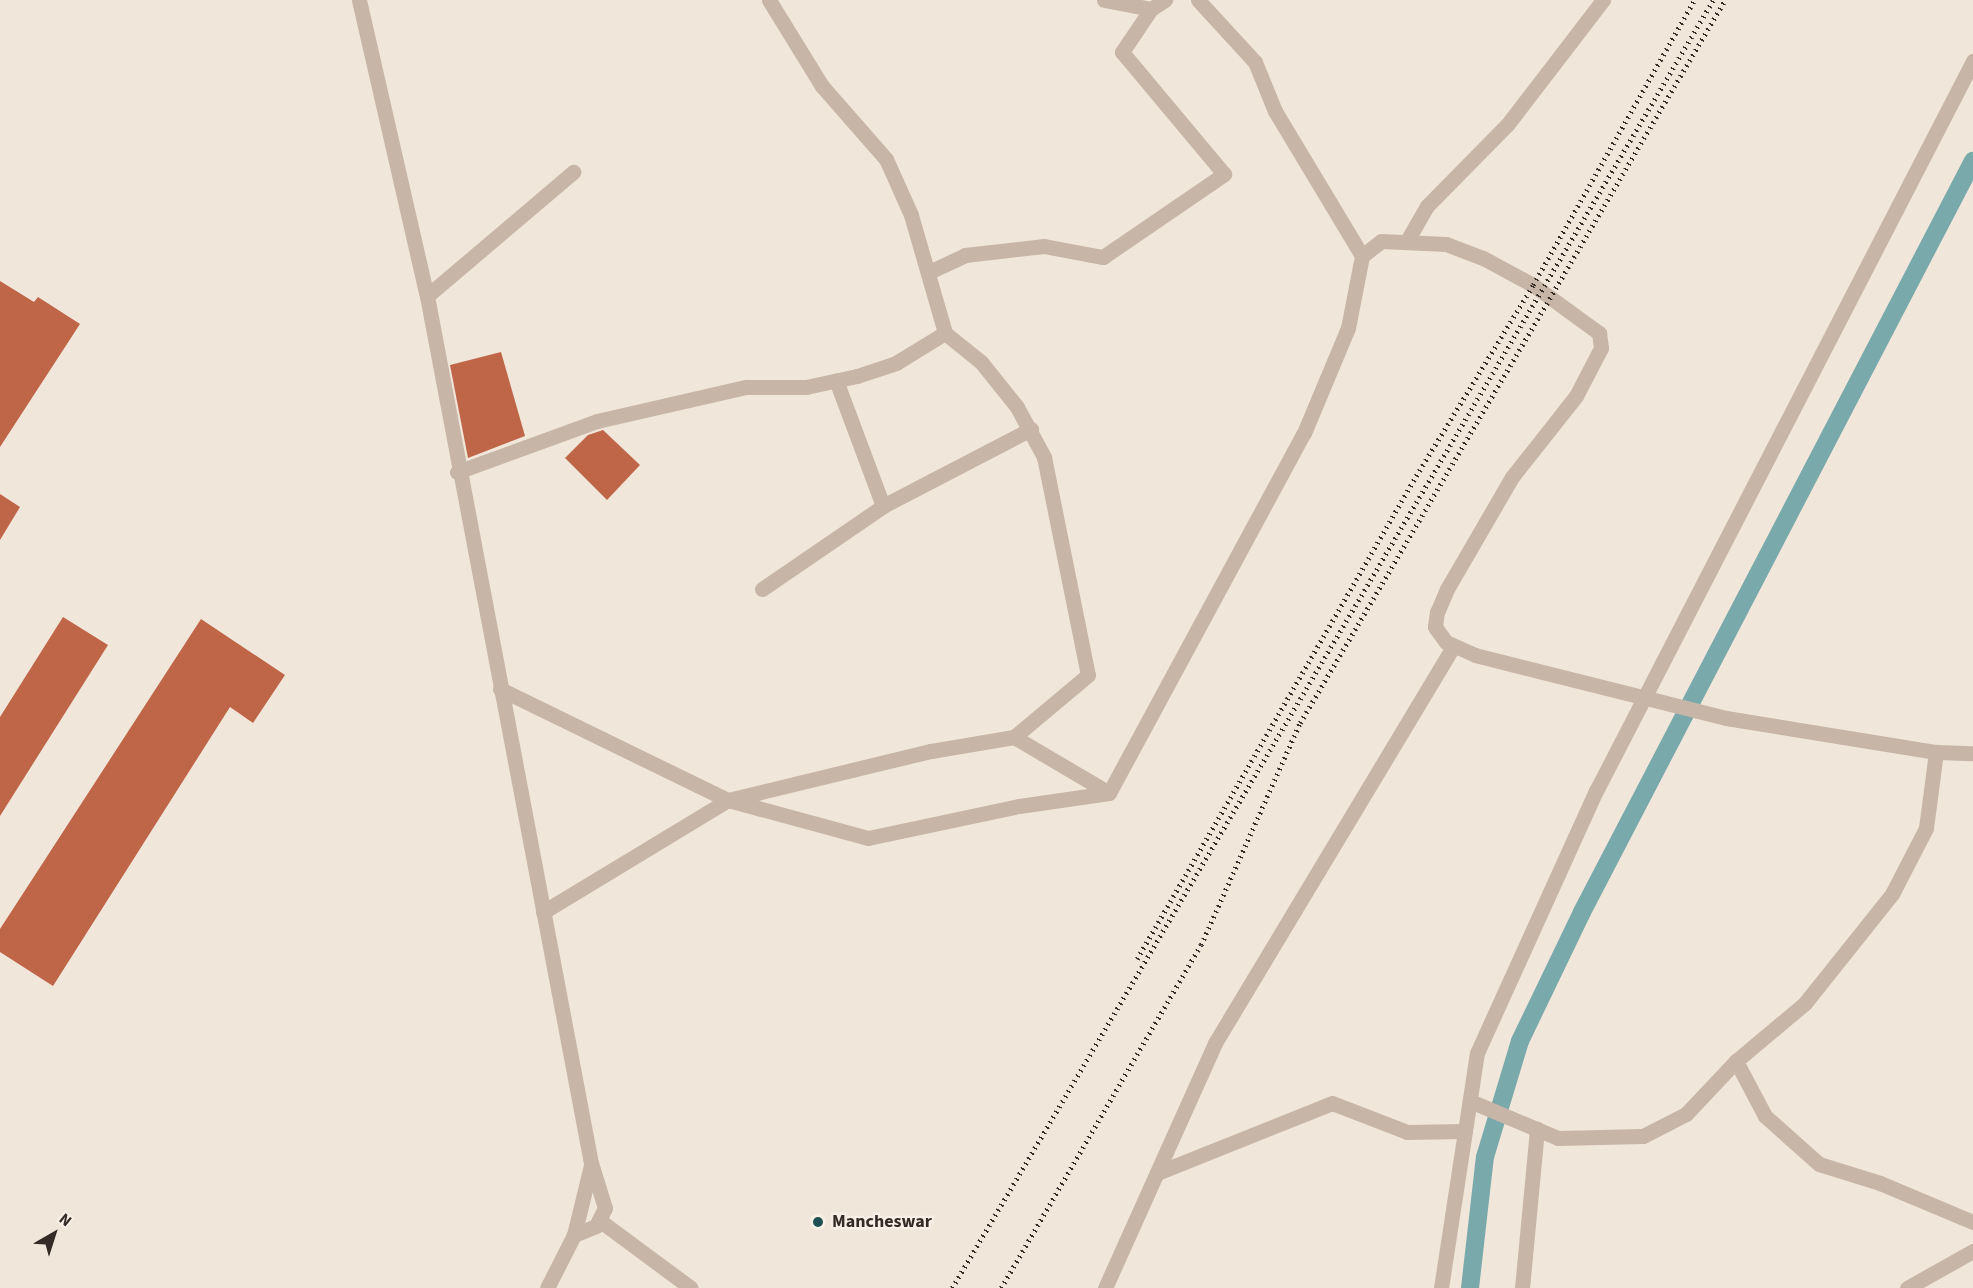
<!DOCTYPE html>
<style>
body{margin:0}
#map{position:relative;width:1973px;height:1288px;overflow:hidden;background:#f0e6da;font-family:"Source Sans 3",sans-serif}
div>[style]{position:absolute}
[style*='--x']{left:calc(var(--x)*1px);top:calc(var(--y)*1px);width:calc(var(--w)*1px);rotate:calc(var(--a)*1deg)}
.canal>*{height:18px;margin:-9px;padding:0 9px;transform-origin:9px;border-radius:9px;background:#7aa9ac}
.building>*{inset:0;background:#c06648}
.minor>*{height:15px;margin:-7.5px;padding:0 7.5px;transform-origin:7.5px;border-radius:7.5px;background:#c7b6a7}
.rail>*{height:4.5px;margin-top:-2.25px;transform-origin:0;background:repeating-linear-gradient(90deg,#342b27 0 1.5px,transparent 0 6px)}
.dots>*{width:16px;height:16px;translate:-50% -50%;box-sizing:border-box;border:3px solid #f8f0e6;border-radius:50%}
span{translate:-50% -50%;white-space:nowrap;text-align:center;line-height:1.15;-webkit-text-stroke:4.5px #f8f0e6;paint-order:stroke}
.poi-label{font-size:18px;color:#342b27;font-weight:700}
.left{translate:0 -50%;text-align:left}
.north{position:absolute;left:24px;top:1204px;width:60px;height:60px;-webkit-text-stroke:4px #f8f0e6;paint-order:stroke;rotate:39deg;font-size:16px;font-weight:700;line-height:24px;text-align:center;color:#342b27}
.north::after{content:'';display:block;margin:auto;width:21px;height:27px;background:#342b27;clip-path:polygon(50% 0,100% 100%,50% 72%,0 100%)}
</style>
<div id="map">
<div class="canal">
<i style="--x:1470;--y:1288;--w:132;--a:-83.5"></i>
<i style="--x:1485;--y:1157;--w:121;--a:-73.2"></i>
<i style="--x:1520;--y:1041;--w:143;--a:-64.3"></i>
<i style="--x:1582;--y:912;--w:847;--a:-62.5"></i>
</div>
<div class="building">
<i style="clip-path:polygon(0 281px,34px 302px,38px 297px,80px 324px,0 447px)"></i>
<i style="clip-path:polygon(501px 352px,525px 436px,468px 458px,450px 365px)"></i>
<i style="clip-path:polygon(603px 430px,640px 465px,607px 500px,565px 458px,588px 435px)"></i>
<i style="clip-path:polygon(0 494px,20px 507px,0 540px)"></i>
<i style="clip-path:polygon(63px 617px,108px 645px,0 816px,0 717px)"></i>
<i style="clip-path:polygon(201px 619px,285px 675px,253px 723px,230px 707px,53px 986px,0 952px,0 929px)"></i>
</div>
<div class="minor">
<i style="--x:359;--y:0;--w:304;--a:77.1"></i>
<i style="--x:427;--y:296;--w:882;--a:79.29"></i>
<i style="--x:591;--y:1163;--w:47;--a:72.7"></i>
<i style="--x:605;--y:1208;--w:20;--a:117"></i>
<i style="--x:596;--y:1226;--w:24;--a:158"></i>
<i style="--x:574;--y:1235;--w:59;--a:117"></i>
<i style="--x:769;--y:0;--w:101;--a:58.4"></i>
<i style="--x:822;--y:86;--w:97;--a:48.8"></i>
<i style="--x:886;--y:159;--w:61;--a:65.9"></i>
<i style="--x:911;--y:215;--w:123;--a:73.9"></i>
<i style="--x:945;--y:333;--w:46;--a:38.9"></i>
<i style="--x:981;--y:362;--w:58;--a:51.3"></i>
<i style="--x:1017;--y:407;--w:57;--a:61.6"></i>
<i style="--x:1044;--y:457;--w:222;--a:78.6"></i>
<i style="--x:1088;--y:675;--w:97;--a:140"></i>
<i style="--x:1014;--y:737;--w:110;--a:30.5"></i>
<i style="--x:1104;--y:0;--w:48;--a:10.8"></i>
<i style="--x:1151;--y:9;--w:17;--a:-33"></i>
<i style="--x:1198;--y:0;--w:84;--a:47.4"></i>
<i style="--x:1255;--y:62;--w:53;--a:67.8"></i>
<i style="--x:1275;--y:111;--w:169;--a:59"></i>
<i style="--x:1408;--y:239;--w:38;--a:-60"></i>
<i style="--x:1427;--y:206;--w:114;--a:-45.4"></i>
<i style="--x:1507;--y:125;--w:158;--a:-52.5"></i>
<i style="--x:929;--y:272;--w:40;--a:-25"></i>
<i style="--x:965;--y:255;--w:80;--a:-6.5"></i>
<i style="--x:1044;--y:246;--w:60;--a:10.6"></i>
<i style="--x:1103;--y:257;--w:147;--a:-34.4"></i>
<i style="--x:1224;--y:174;--w:159;--a:-129.9"></i>
<i style="--x:1122;--y:52;--w:52;--a:-56"></i>
<i style="--x:427;--y:296;--w:192;--a:-40.3"></i>
<i style="--x:457;--y:472;--w:149;--a:-20"></i>
<i style="--x:597;--y:421;--w:153;--a:-12.9"></i>
<i style="--x:746;--y:387;--w:60;--a:0"></i>
<i style="--x:806;--y:387;--w:52;--a:-12.2"></i>
<i style="--x:857;--y:376;--w:41;--a:-18.4"></i>
<i style="--x:896;--y:363;--w:57;--a:-31.5"></i>
<i style="--x:883;--y:506;--w:167;--a:-27.5"></i>
<i style="--x:762;--y:589;--w:147;--a:-34.4"></i>
<i style="--x:883;--y:506;--w:134;--a:-110.5"></i>
<i style="--x:500;--y:689;--w:254;--a:26"></i>
<i style="--x:728;--y:800;--w:209;--a:-13.6"></i>
<i style="--x:931;--y:751;--w:84;--a:-9.6"></i>
<i style="--x:543;--y:912;--w:216;--a:-31.2"></i>
<i style="--x:728;--y:800;--w:145;--a:15.2"></i>
<i style="--x:868;--y:838;--w:154;--a:-12"></i>
<i style="--x:1019;--y:806;--w:91;--a:-8.2"></i>
<i style="--x:1109;--y:793;--w:409;--a:-61.6"></i>
<i style="--x:1304;--y:433;--w:114;--a:-67.3"></i>
<i style="--x:1348;--y:328;--w:73;--a:-79"></i>
<i style="--x:1362;--y:256;--w:24;--a:-38"></i>
<i style="--x:1381;--y:241;--w:65;--a:2.6"></i>
<i style="--x:1446;--y:244;--w:40;--a:21"></i>
<i style="--x:1483;--y:258;--w:57;--a:28.4"></i>
<i style="--x:1533;--y:285;--w:82;--a:36"></i>
<i style="--x:1599;--y:333;--w:15;--a:82"></i>
<i style="--x:1601;--y:348;--w:54;--a:117.5"></i>
<i style="--x:1576;--y:396;--w:103;--a:128.3"></i>
<i style="--x:1512;--y:477;--w:129;--a:120.1"></i>
<i style="--x:1447;--y:589;--w:25;--a:113"></i>
<i style="--x:1437;--y:612;--w:15;--a:98"></i>
<i style="--x:1435;--y:627;--w:19;--a:54"></i>
<i style="--x:1446;--y:642;--w:32;--a:24"></i>
<i style="--x:1475;--y:655;--w:259;--a:14.1"></i>
<i style="--x:1726;--y:718;--w:213;--a:9.2"></i>
<i style="--x:1936;--y:752;--w:37;--a:2"></i>
<i style="--x:1736;--y:1061;--w:62;--a:62.2"></i>
<i style="--x:1765;--y:1116;--w:72;--a:41.6"></i>
<i style="--x:1819;--y:1164;--w:64;--a:17.3"></i>
<i style="--x:1880;--y:1183;--w:101;--a:22.8"></i>
<i style="--x:1470;--y:1101;--w:95;--a:22.8"></i>
<i style="--x:1558;--y:1138;--w:85;--a:-1.3"></i>
<i style="--x:1643;--y:1136;--w:48;--a:-27.1"></i>
<i style="--x:1686;--y:1114;--w:73;--a:-46.7"></i>
<i style="--x:1736;--y:1061;--w:90;--a:-40"></i>
<i style="--x:1805;--y:1003;--w:139;--a:-51.4"></i>
<i style="--x:1892;--y:894;--w:74;--a:-62.7"></i>
<i style="--x:1926;--y:828;--w:77;--a:-82.5"></i>
<i style="--x:1157;--y:1173;--w:188;--a:-21.8"></i>
<i style="--x:1332;--y:1103;--w:80;--a:21.1"></i>
<i style="--x:1407;--y:1132;--w:58;--a:-1"></i>
<i style="--x:599;--y:1220;--w:114;--a:36.5"></i>
<i style="--x:574;--y:1235;--w:72;--a:-76.3"></i>
<i style="--x:1105;--y:1288;--w:269;--a:-65.8"></i>
<i style="--x:1215;--y:1043;--w:463;--a:-59"></i>
<i style="--x:1441;--y:1288;--w:238;--a:-81.3"></i>
<i style="--x:1477;--y:1053;--w:288;--a:-65.6"></i>
<i style="--x:1596;--y:791;--w:822;--a:-62.69"></i>
<i style="--x:1522;--y:1288;--w:160;--a:-84.6"></i>
<i style="--x:1907;--y:1288;--w:76;--a:-29.3"></i>
</div>
<div class="rail">
<i style="--x:1137;--y:959;--w:558;--a:-59.99"></i>
<i style="--x:1416;--y:476;--w:224;--a:-58.5"></i>
<i style="--x:1533;--y:285;--w:327;--a:-60.5"></i>
<i style="--x:952;--y:1288;--w:1496;--a:-59.42"></i>
<i style="--x:1001;--y:1288;--w:397;--a:-59.8"></i>
<i style="--x:1201;--y:945;--w:243;--a:-66"></i>
<i style="--x:1300;--y:723;--w:839;--a:-59.55"></i>
</div>
<div class="dots">
<i style="left:818px;top:1222px;background:#1f5054"></i>
</div>
<div class="poi-label">
<span class="left" style="left:832px;top:1222px">Mancheswar</span>
</div>
<div class="north">N</div>
</div>
